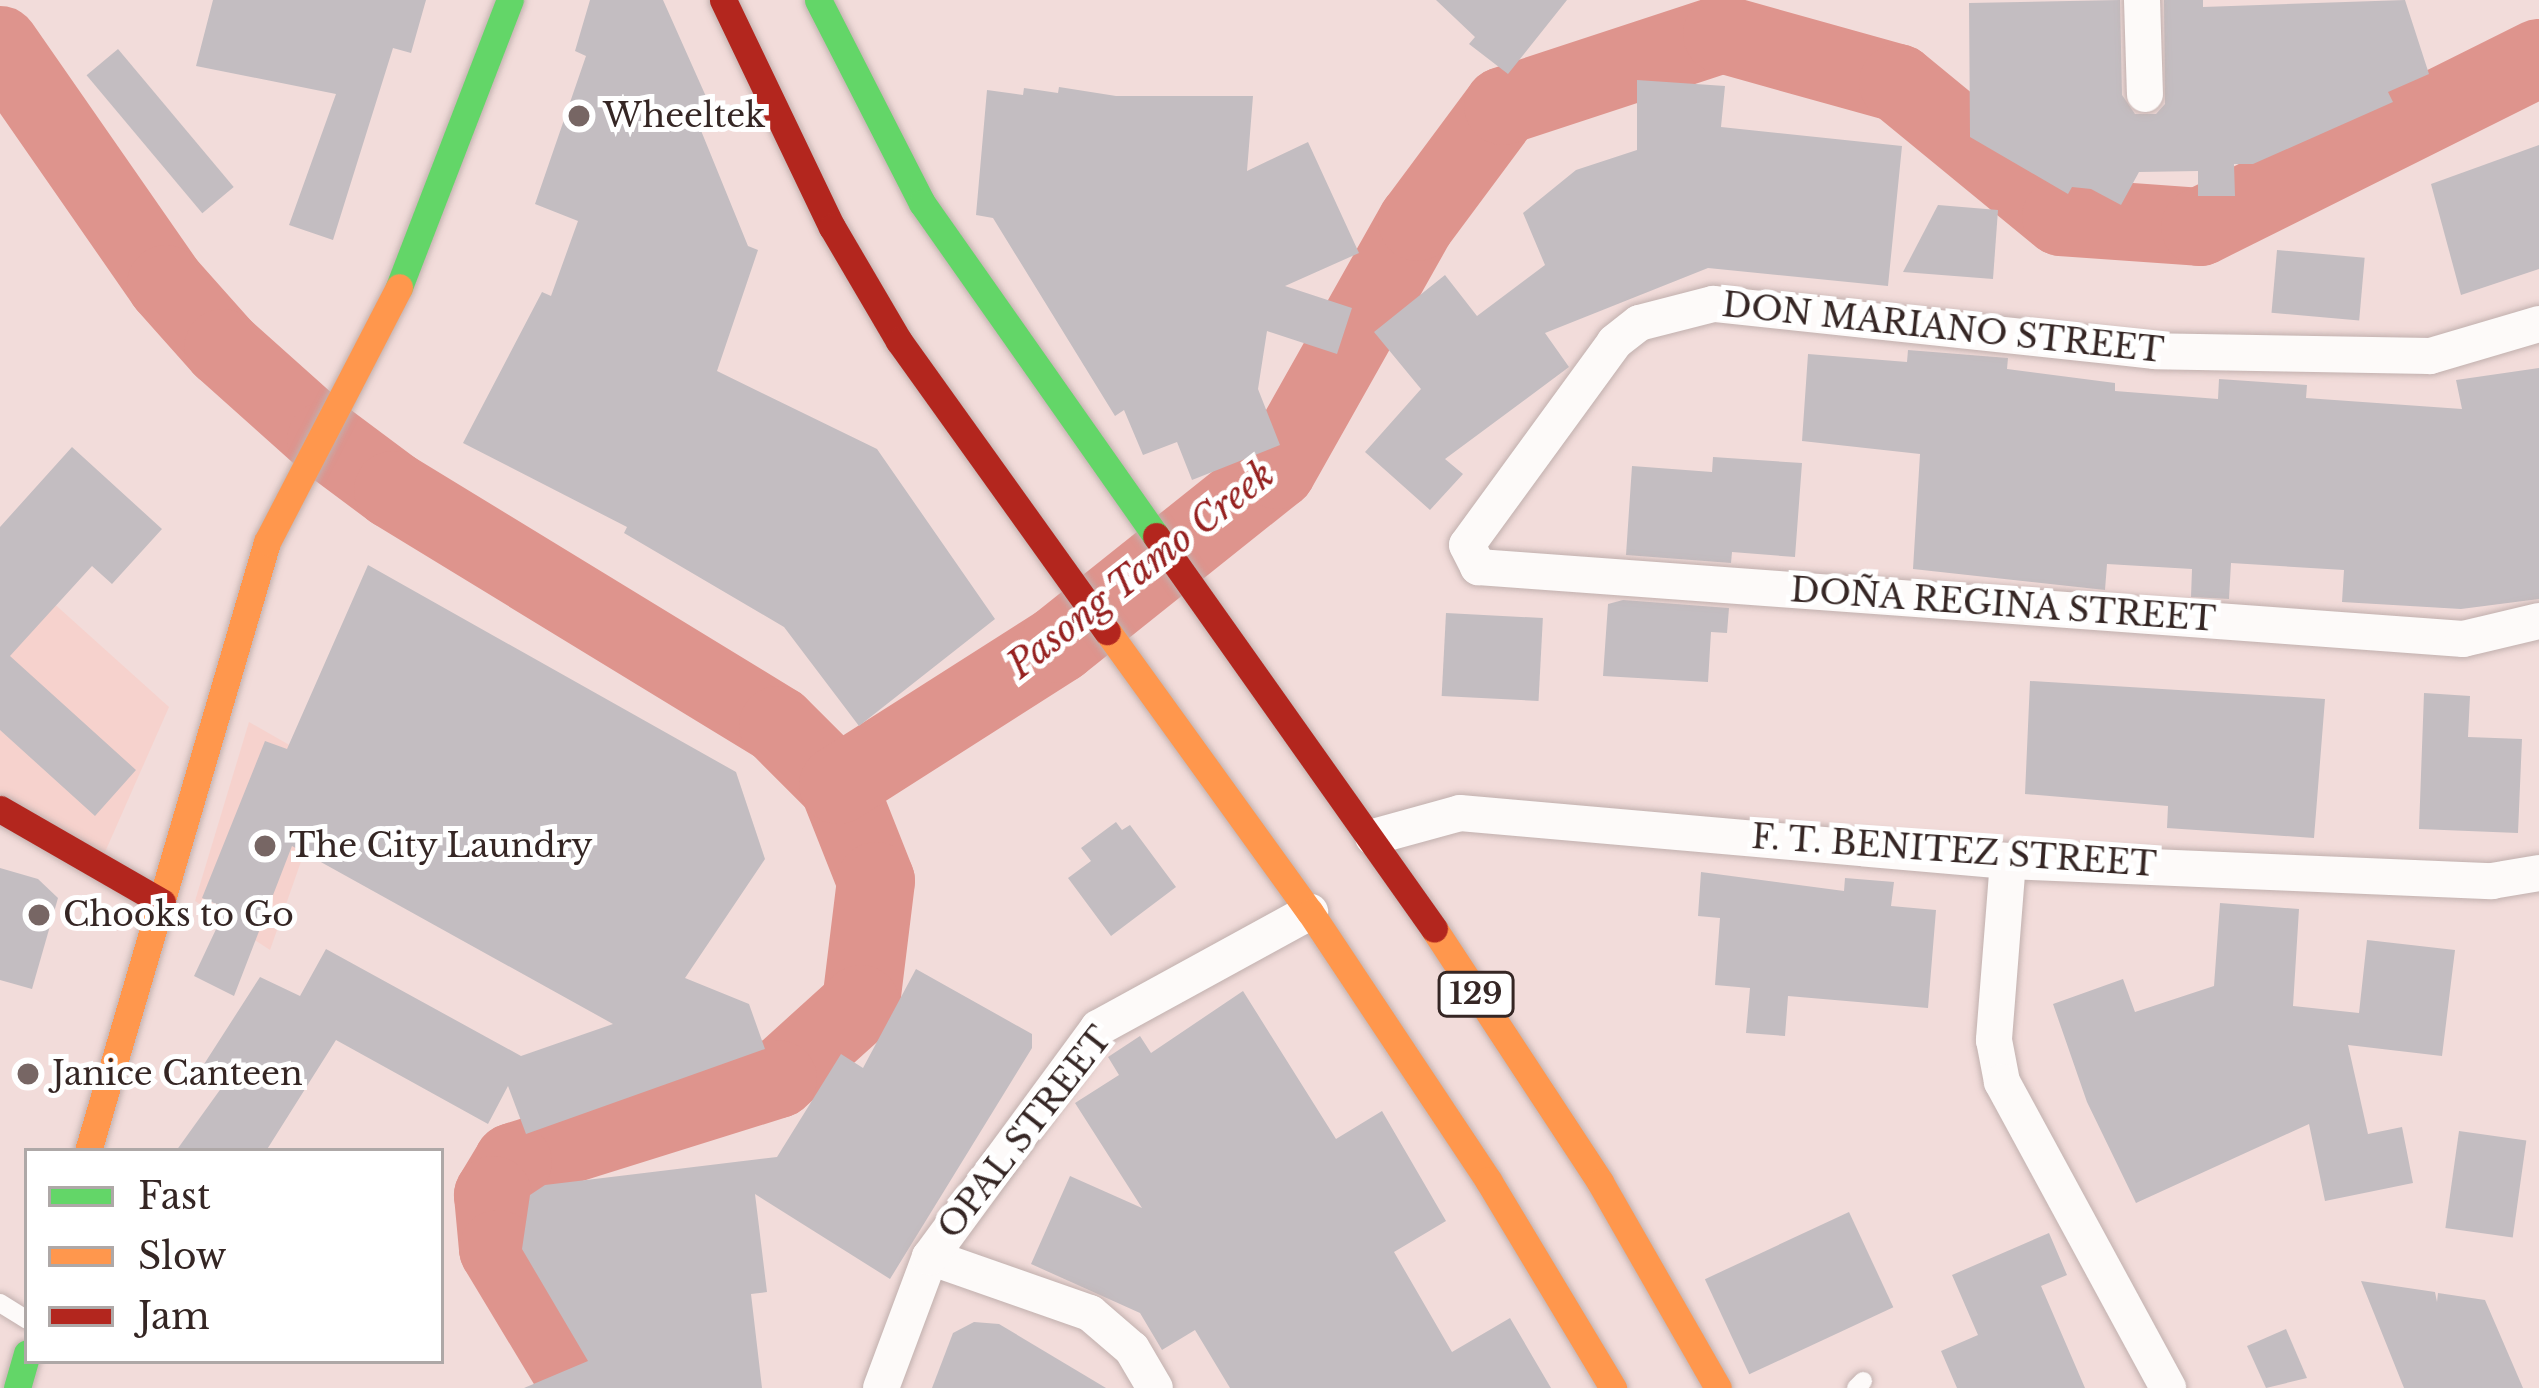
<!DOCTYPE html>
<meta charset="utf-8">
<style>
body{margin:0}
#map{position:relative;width:2539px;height:1388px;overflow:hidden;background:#f2dcda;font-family:"Libre Baskerville",serif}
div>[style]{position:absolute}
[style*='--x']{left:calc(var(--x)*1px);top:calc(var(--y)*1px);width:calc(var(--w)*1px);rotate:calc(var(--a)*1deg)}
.built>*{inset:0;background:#f6d2cd}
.river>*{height:78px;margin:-39px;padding:0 39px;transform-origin:39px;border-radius:39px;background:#de948d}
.building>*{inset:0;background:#c3bdc1;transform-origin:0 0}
.roads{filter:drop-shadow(0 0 3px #c1b0ae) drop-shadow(0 0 3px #c1b0ae)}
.lane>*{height:18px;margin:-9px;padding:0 9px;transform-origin:9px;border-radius:9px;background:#fdfaf9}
.street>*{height:36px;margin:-18px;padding:0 18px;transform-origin:18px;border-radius:18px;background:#fdfaf9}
.fast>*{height:27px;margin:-13.5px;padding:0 13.5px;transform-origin:13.5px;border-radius:13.5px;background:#63d668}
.slow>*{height:27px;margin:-13.5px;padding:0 13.5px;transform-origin:13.5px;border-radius:13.5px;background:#ff974d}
.jam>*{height:27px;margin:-13.5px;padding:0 13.5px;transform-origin:13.5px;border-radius:13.5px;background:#b3261e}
.dots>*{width:33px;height:33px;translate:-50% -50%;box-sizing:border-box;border:6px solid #fff;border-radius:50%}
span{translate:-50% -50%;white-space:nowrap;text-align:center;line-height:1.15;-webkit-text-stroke:10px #fff;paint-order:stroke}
.shield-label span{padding:3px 9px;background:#fff;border:3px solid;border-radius:9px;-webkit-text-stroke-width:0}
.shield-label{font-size:30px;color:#352624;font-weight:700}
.poi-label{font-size:33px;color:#352624}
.left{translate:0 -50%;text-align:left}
.street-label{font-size:33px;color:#352624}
.water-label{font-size:36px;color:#962120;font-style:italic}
.legend{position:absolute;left:24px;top:1148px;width:420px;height:216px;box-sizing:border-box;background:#fff;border:3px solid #aea8a7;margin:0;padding:15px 21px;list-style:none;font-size:36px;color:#352624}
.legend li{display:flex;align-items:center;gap:24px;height:60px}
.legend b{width:60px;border:3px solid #aea8a7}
</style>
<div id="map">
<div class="built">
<i style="clip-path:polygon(0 555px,169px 707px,94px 877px,0 798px)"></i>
<i style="clip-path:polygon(249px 722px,333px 770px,270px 950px,195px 901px)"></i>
</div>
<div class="river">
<i style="--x:0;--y:45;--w:291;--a:55.2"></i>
<i style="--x:166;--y:284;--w:86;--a:48.3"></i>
<i style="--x:223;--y:348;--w:138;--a:41.8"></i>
<i style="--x:326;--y:440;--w:84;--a:36.7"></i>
<i style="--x:393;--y:490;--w:451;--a:31.4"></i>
<i style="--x:778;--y:725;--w:85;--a:45"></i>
<i style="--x:838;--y:785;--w:103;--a:68.4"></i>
<i style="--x:876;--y:881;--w:124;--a:97"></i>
<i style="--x:861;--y:1004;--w:112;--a:137.9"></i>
<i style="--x:778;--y:1079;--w:278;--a:162.6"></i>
<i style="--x:513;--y:1162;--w:39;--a:121"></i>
<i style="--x:493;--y:1195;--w:54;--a:84.7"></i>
<i style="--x:498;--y:1249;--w:162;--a:58.9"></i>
<i style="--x:838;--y:785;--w:262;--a:-32.5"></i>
<i style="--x:1059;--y:644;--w:279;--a:-38.6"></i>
<i style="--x:1277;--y:470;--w:285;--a:-60.6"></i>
<i style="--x:1417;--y:222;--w:144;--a:-53.4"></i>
<i style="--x:1503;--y:106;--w:231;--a:-18.2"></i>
<i style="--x:1722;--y:34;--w:183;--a:15.6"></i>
<i style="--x:1898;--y:83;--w:211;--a:39.4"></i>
<i style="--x:2061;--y:217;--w:139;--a:4.1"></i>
<i style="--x:2200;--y:227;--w:379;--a:-26.5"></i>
</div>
<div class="building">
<i style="clip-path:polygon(213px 0,426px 0,411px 53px,393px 48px,333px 240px,289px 225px,336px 94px,196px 66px)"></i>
<i style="clip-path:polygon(590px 0,663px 0,716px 119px,691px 106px,748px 246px,758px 250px,717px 371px,877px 449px,995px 619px,859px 726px,784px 627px,624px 533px,627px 527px,463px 443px,542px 292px,551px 296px,578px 221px,535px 204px,586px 56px,575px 51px)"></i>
<i style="clip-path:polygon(1436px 0,1567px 0,1508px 74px,1469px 44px,1475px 37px)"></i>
<i style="clip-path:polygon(2120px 0,2122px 95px,2135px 114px,2156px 114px,2165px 104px,2164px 0,2203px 0,2203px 7px,2405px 0,2429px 74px,2388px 92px,2393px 102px,2253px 164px,2234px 164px,2235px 196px,2198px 196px,2198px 171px,2139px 172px,2121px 205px,2091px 189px,2072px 187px,2068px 194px,1970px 137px,1969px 3px)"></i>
<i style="left:118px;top:49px;width:180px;height:41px;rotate:50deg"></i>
<i style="clip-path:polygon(1637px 80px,1725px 86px,1721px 127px,1902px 146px,1888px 286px,1708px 268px,1545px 333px,1569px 367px,1445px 459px,1463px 474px,1430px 510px,1365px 452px,1421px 389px,1374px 332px,1445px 275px,1477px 316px,1545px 265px,1523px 213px,1576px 170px,1637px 150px)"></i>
<i style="clip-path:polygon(1059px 87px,1116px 96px,1253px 96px,1247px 171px,1308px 142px,1359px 253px,1285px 286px,1352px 308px,1337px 354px,1267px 331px,1258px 389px,1280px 445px,1192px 480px,1177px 442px,1143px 455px,1124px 410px,1115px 416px,993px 218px,976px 215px,987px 90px,1023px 95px,1024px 88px,1058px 93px)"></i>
<i style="clip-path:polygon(2539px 145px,2539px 269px,2461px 295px,2431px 184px)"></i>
<i style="clip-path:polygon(1938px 205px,1998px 210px,1993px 279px,1903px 272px)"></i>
<i style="left:2277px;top:250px;width:88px;height:63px;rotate:5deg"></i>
<i style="clip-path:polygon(1908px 350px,2008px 358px,2007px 369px,2115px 383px,2115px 391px,2218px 399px,2219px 379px,2307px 385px,2306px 398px,2462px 409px,2456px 380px,2539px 368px,2539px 599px,2461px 609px,2342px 602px,2344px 570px,2231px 563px,2229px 599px,2191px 597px,2192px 569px,2107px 564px,2105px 590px,1913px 569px,1920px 454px,1802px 441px,1808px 354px,1907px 362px)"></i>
<i style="clip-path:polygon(72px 447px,162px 529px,112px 584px,92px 566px,10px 656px,136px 770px,95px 816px,0 730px,0 527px)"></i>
<i style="clip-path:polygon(1713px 457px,1802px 463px,1795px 557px,1732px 552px,1731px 563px,1626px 555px,1632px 466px,1712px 472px)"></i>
<i style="clip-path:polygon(368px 565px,736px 772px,765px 859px,685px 978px,749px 1004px,765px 1049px,526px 1134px,508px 1086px,488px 1124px,336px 1040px,266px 1151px,176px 1151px,222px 1087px,199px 1072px,260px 977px,300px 996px,326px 949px,521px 1056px,613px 1024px,292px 846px,234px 996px,194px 976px,226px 908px,202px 898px,265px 741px,287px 749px)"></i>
<i style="clip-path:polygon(1623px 600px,1729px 608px,1727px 633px,1711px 632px,1708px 682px,1603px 676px,1608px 604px)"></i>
<i style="left:1446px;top:613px;width:97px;height:83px;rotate:3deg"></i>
<i style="clip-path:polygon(2030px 681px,2325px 699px,2314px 838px,2167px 828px,2168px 806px,2025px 794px)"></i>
<i style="clip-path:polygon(2424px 693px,2470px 696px,2468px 737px,2522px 739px,2518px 833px,2419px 829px)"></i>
<i style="clip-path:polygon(1116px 822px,1122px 830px,1130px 825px,1176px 887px,1111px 936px,1068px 878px,1091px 861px,1081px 848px)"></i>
<i style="clip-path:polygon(0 868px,38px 879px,58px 898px,32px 989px,0 980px)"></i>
<i style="clip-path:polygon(1701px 872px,1844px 891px,1845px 878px,1894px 882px,1891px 906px,1936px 910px,1928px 1008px,1788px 996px,1785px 1036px,1746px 1033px,1750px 988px,1715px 985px,1720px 918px,1698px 916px)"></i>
<i style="clip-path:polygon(2220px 903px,2299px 909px,2293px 1006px,2359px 1013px,2367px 940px,2455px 950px,2442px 1056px,2348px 1045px,2368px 1134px,2402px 1127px,2413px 1183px,2325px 1201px,2309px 1124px,2136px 1203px,2087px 1102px,2053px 1004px,2123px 979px,2135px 1012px,2214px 986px)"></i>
<i style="clip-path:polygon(916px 969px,1032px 1034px,1032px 1048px,890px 1279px,755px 1194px,767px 1292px,751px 1294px,762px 1388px,524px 1388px,588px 1361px,522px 1249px,530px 1195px,545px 1185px,777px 1157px,841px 1054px,863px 1068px)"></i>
<i style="clip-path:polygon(1243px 991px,1336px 1139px,1382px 1111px,1446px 1221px,1394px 1252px,1452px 1352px,1510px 1318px,1551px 1388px,1230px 1388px,1195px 1330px,1162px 1350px,1140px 1313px,1031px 1264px,1070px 1176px,1142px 1208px,1075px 1103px,1119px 1075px,1108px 1057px,1140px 1036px,1151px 1053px)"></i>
<i style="left:2459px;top:1131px;width:68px;height:98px;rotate:8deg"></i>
<i style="left:1849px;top:1212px;width:105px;height:159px;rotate:65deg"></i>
<i style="clip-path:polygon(2049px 1233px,2067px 1275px,2041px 1286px,2085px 1388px,1957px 1388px,1941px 1351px,1978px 1335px,1952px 1275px)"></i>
<i style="clip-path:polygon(2361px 1281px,2435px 1292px,2437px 1302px,2438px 1293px,2485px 1300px,2523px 1388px,2404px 1388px)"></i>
<i style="clip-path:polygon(974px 1322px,999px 1324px,1106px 1388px,932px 1388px,953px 1333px)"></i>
<i style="clip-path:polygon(2286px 1329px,2307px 1378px,2266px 1388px,2247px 1346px)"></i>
</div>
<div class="roads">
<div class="lane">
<i style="--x:0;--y:1303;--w:32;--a:32"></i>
<i style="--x:1856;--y:1388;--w:10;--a:-45"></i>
</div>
<div class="street">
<i style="--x:2142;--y:0;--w:94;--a:88.2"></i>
<i style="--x:2539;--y:324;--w:114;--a:163.6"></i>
<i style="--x:2430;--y:356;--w:275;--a:-179"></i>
<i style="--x:2155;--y:351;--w:444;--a:-173.9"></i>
<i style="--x:1713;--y:304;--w:76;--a:165.6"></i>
<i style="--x:1639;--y:323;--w:31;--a:142"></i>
<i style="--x:1615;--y:342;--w:251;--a:126.1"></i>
<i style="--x:1467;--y:545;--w:25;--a:63"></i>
<i style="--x:1478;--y:567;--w:988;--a:4.18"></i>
<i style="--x:2463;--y:639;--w:78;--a:-13.3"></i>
<i style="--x:1373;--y:837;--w:90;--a:-15.4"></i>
<i style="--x:1460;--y:813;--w:550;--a:5.01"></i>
<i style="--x:2008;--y:861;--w:484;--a:2.4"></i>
<i style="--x:2492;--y:881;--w:48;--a:-9.7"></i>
<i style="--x:2008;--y:861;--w:180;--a:94.5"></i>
<i style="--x:1994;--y:1040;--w:43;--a:79.2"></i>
<i style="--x:2002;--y:1082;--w:348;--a:61.5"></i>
<i style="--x:930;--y:1257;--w:170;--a:19.3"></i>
<i style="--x:1090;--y:1313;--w:55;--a:40.6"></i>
<i style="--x:1132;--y:1349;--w:45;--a:59.5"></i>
<i style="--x:881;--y:1388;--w:140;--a:-69.5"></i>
<i style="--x:930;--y:1257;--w:284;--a:-53.7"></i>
<i style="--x:1098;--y:1028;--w:242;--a:-28.7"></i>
</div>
<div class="fast">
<i style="--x:818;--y:0;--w:228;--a:62.9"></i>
<i style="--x:922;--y:203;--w:407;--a:54.9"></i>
<i style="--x:399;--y:287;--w:308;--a:-68.9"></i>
<i style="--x:17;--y:1388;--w:36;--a:-74"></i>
</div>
<div class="slow">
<i style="--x:1107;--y:631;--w:347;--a:54.2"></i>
<i style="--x:1310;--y:912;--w:322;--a:56.4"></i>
<i style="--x:1488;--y:1180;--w:243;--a:59"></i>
<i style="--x:1434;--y:929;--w:303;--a:56.7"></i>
<i style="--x:1600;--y:1182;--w:237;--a:60.2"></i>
<i style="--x:88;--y:1151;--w:635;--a:-73.62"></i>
<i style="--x:267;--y:542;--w:287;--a:-62.6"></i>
</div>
<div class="jam">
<i style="--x:723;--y:0;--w:252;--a:64.4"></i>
<i style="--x:832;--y:227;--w:132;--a:59.6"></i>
<i style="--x:899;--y:341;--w:357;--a:54.4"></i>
<i style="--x:1156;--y:536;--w:481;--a:54.7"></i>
<i style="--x:0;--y:809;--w:187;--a:29.9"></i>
</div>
</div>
<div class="dots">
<i style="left:579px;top:116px;background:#776664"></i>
<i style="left:265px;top:846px;background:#776664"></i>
<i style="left:39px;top:915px;background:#776664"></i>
<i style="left:28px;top:1074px;background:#776664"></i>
</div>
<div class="shield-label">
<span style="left:1476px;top:994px">129</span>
</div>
<div class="poi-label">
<span class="left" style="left:603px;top:116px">Wheeltek</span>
<span class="left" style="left:289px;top:846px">The City Laundry</span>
<span class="left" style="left:63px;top:915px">Chooks to Go</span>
<span class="left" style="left:52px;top:1074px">Janice Canteen</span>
</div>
<div class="street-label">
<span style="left:1943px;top:328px;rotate:6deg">DON MARIANO STREET</span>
<span style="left:2003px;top:605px;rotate:4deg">DOÑA REGINA STREET</span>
<span style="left:1954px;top:851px;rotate:4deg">F. T. BENITEZ STREET</span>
<span style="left:1025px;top:1133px;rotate:-52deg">OPAL STREET</span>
</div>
<div class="water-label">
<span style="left:1141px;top:570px;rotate:-38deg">Pasong Tamo Creek</span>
</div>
<ul class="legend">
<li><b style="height:15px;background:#63d668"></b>Fast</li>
<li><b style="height:15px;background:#ff974d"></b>Slow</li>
<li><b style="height:15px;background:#b3261e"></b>Jam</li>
</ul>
</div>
